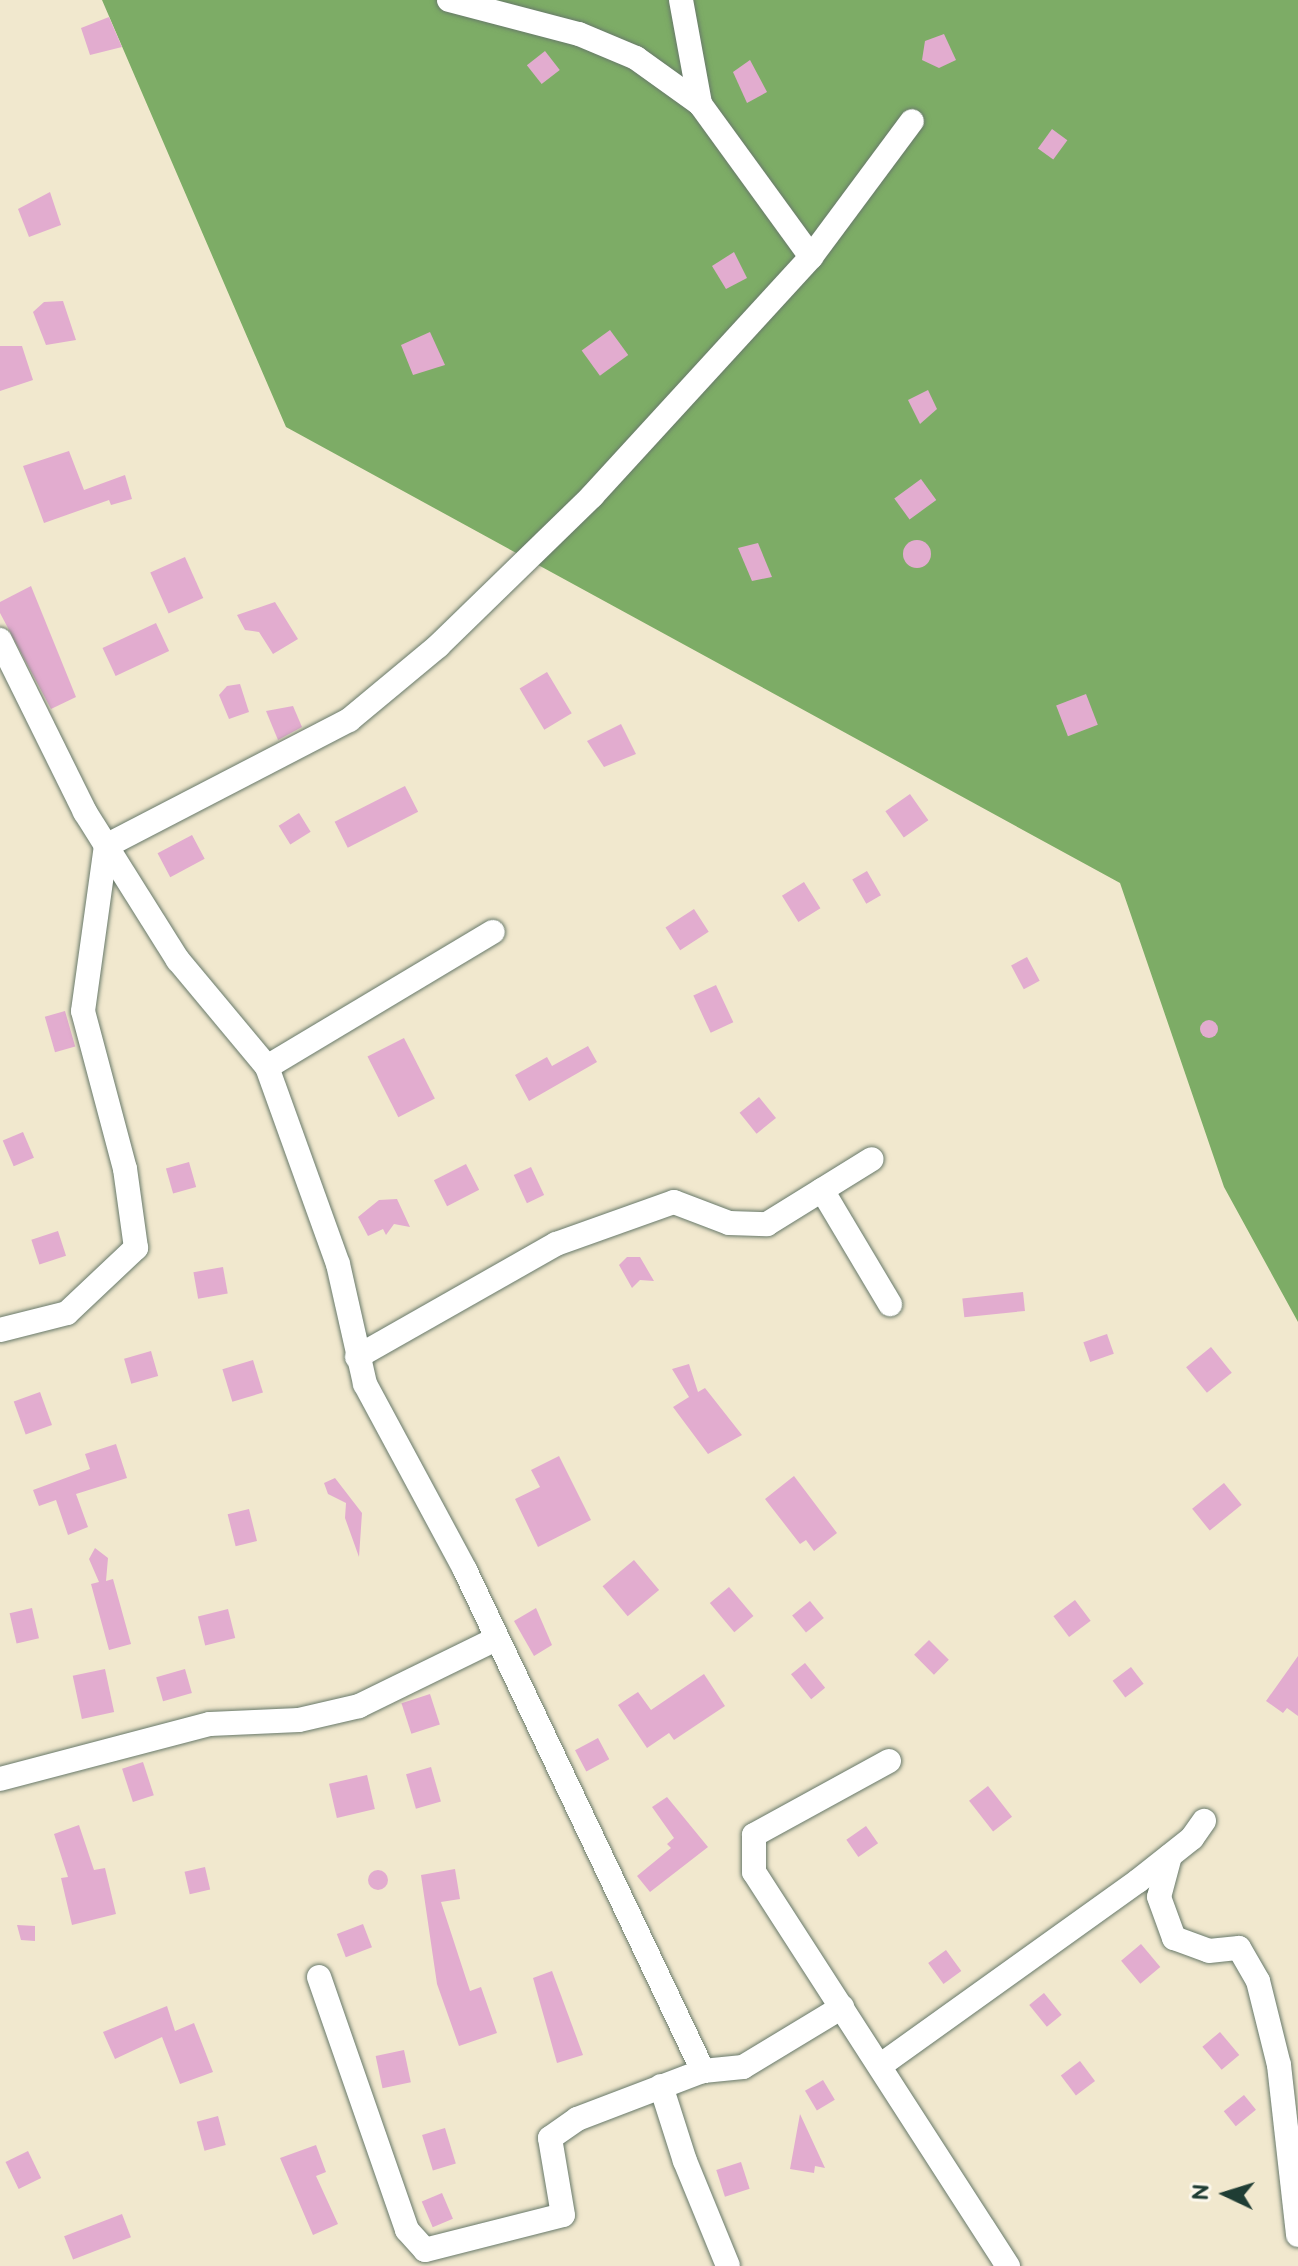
<!DOCTYPE html>
<style>
body{margin:0}
#map{position:relative;width:1298px;height:2266px;overflow:hidden;background:#f1e8ce;font-family:"Balsamiq Sans",sans-serif}
div>[style]{position:absolute}
[style*='--x']{left:calc(var(--x)*1px);top:calc(var(--y)*1px);width:calc(var(--w)*1px);rotate:calc(var(--a)*1deg)}
.forest>*{inset:0;background:#7dac66}
.building>*{inset:0;background:#e2accf;transform-origin:0 0}
.round{border-radius:50%}
.roads{filter:drop-shadow(0 0 2px #68796a) drop-shadow(0 0 2px #68796a)}
.minor>*{height:24px;margin:-12px;padding:0 12px;transform-origin:12px;border-radius:12px;background:#fff}
span{translate:-50% -50%;white-space:nowrap;text-align:center;line-height:1.15;-webkit-text-stroke:6px #fbf7ec;paint-order:stroke}
.north{position:absolute;left:1186px;top:2154px;width:80px;height:80px;-webkit-text-stroke:6px #fbf7ec;paint-order:stroke;rotate:274deg;font-size:22px;font-weight:700;line-height:32px;text-align:center;color:#1f3d34}
.north::after{content:'';display:block;margin:auto;width:28px;height:36px;background:#1f3d34;clip-path:polygon(50% 0,100% 100%,50% 72%,0 100%)}
</style>
<div id="map">
<div class="forest">
<i style="clip-path:polygon(102px 0,1298px 0,1298px 1322px,1224px 1187px,1120px 883px,286px 427px)"></i>
</div>
<div class="building">
<i style="clip-path:polygon(109px 17px,122px 47px,90px 55px,81px 28px)"></i>
<i style="clip-path:polygon(944px 34px,956px 60px,939px 68px,922px 60px,925px 41px)"></i>
<i style="left:545px;top:51px;width:24px;height:23px;rotate:52deg"></i>
<i style="clip-path:polygon(750px 60px,767px 92px,747px 103px,733px 72px)"></i>
<i style="left:1052px;top:129px;width:19px;height:24px;rotate:36deg"></i>
<i style="clip-path:polygon(50px 192px,61px 225px,29px 237px,18px 209px)"></i>
<i style="clip-path:polygon(734px 252px,747px 278px,726px 289px,712px 266px)"></i>
<i style="clip-path:polygon(63px 301px,76px 340px,46px 345px,33px 312px,44px 302px)"></i>
<i style="left:610px;top:330px;width:31px;height:35px;rotate:54deg"></i>
<i style="clip-path:polygon(430px 332px,445px 365px,413px 375px,401px 345px)"></i>
<i style="clip-path:polygon(0 346px,22px 346px,33px 380px,0 391px)"></i>
<i style="clip-path:polygon(928px 390px,937px 409px,920px 424px,908px 400px)"></i>
<i style="clip-path:polygon(69px 451px,84px 490px,125px 475px,132px 499px,111px 505px,109px 500px,44px 523px,23px 466px)"></i>
<i style="left:921px;top:479px;width:26px;height:33px;rotate:54deg"></i>
<i class="round" style="left:903px;top:540px;width:28px;height:28px"></i>
<i style="clip-path:polygon(758px 543px,772px 577px,752px 581px,738px 548px)"></i>
<i style="left:185px;top:557px;width:45px;height:38px;rotate:66deg"></i>
<i style="clip-path:polygon(31px 586px,76px 697px,51px 709px,0 613px,0 602px)"></i>
<i style="clip-path:polygon(275px 602px,298px 639px,273px 654px,259px 632px,245px 630px,237px 615px)"></i>
<i style="left:156px;top:623px;width:31px;height:59px;rotate:65deg"></i>
<i style="left:547px;top:672px;width:48px;height:32px;rotate:59deg"></i>
<i style="clip-path:polygon(240px 684px,249px 712px,229px 719px,219px 695px,227px 686px)"></i>
<i style="left:1086px;top:694px;width:33px;height:32px;rotate:69deg"></i>
<i style="clip-path:polygon(293px 706px,302px 727px,278px 740px,266px 711px)"></i>
<i style="clip-path:polygon(621px 724px,636px 754px,604px 767px,587px 741px)"></i>
<i style="left:405px;top:786px;width:29px;height:79px;rotate:63deg"></i>
<i style="left:910px;top:794px;width:32px;height:30px;rotate:55deg"></i>
<i style="left:299px;top:813px;width:22px;height:24px;rotate:58deg"></i>
<i style="left:192px;top:835px;width:27px;height:39px;rotate:62deg"></i>
<i style="left:867px;top:871px;width:28px;height:17px;rotate:60deg"></i>
<i style="left:804px;top:882px;width:31px;height:26px;rotate:58deg"></i>
<i style="left:694px;top:909px;width:27px;height:34px;rotate:57deg"></i>
<i style="left:1027px;top:957px;width:27px;height:18px;rotate:62deg"></i>
<i style="left:716px;top:985px;width:41px;height:25px;rotate:65deg"></i>
<i style="left:65px;top:1011px;width:37px;height:21px;rotate:74deg"></i>
<i class="round" style="left:1200px;top:1020px;width:18px;height:18px"></i>
<i style="left:404px;top:1038px;width:68px;height:41px;rotate:63deg"></i>
<i style="clip-path:polygon(588px 1046px,597px 1062px,529px 1101px,515px 1075px,547px 1057px,552px 1066px)"></i>
<i style="left:759px;top:1097px;width:27px;height:25px;rotate:51deg"></i>
<i style="left:23px;top:1132px;width:28px;height:22px;rotate:67deg"></i>
<i style="left:189px;top:1162px;width:26px;height:24px;rotate:74deg"></i>
<i style="left:466px;top:1164px;width:29px;height:36px;rotate:63deg"></i>
<i style="left:531px;top:1167px;width:31px;height:19px;rotate:65deg"></i>
<i style="clip-path:polygon(397px 1199px,410px 1227px,394px 1224px,386px 1235px,383px 1229px,368px 1236px,358px 1217px,379px 1200px)"></i>
<i style="left:58px;top:1231px;width:26px;height:28px;rotate:72deg"></i>
<i style="clip-path:polygon(627px 1257px,640px 1257px,654px 1281px,640px 1280px,632px 1288px,619px 1265px)"></i>
<i style="left:223px;top:1267px;width:27px;height:30px;rotate:80deg"></i>
<i style="left:1023px;top:1292px;width:19px;height:61px;rotate:84deg"></i>
<i style="left:1107px;top:1334px;width:21px;height:25px;rotate:71deg"></i>
<i style="left:1211px;top:1347px;width:33px;height:32px;rotate:51deg"></i>
<i style="left:151px;top:1351px;width:26px;height:28px;rotate:74deg"></i>
<i style="left:253px;top:1360px;width:34px;height:32px;rotate:73deg"></i>
<i style="clip-path:polygon(689px 1364px,698px 1392px,705px 1388px,742px 1435px,708px 1454px,673px 1407px,689px 1397px,672px 1369px)"></i>
<i style="left:40px;top:1392px;width:35px;height:28px;rotate:70deg"></i>
<i style="clip-path:polygon(116px 1444px,127px 1478px,76px 1494px,88px 1527px,68px 1535px,56px 1500px,39px 1506px,33px 1490px,90px 1469px,85px 1454px)"></i>
<i style="clip-path:polygon(559px 1456px,591px 1520px,538px 1547px,515px 1499px,540px 1487px,531px 1470px)"></i>
<i style="clip-path:polygon(794px 1476px,837px 1533px,814px 1551px,806px 1540px,800px 1544px,765px 1499px)"></i>
<i style="clip-path:polygon(335px 1478px,362px 1513px,359px 1557px,345px 1518px,346px 1503px,328px 1494px,324px 1483px)"></i>
<i style="left:1224px;top:1483px;width:28px;height:41px;rotate:51deg"></i>
<i style="left:249px;top:1509px;width:33px;height:22px;rotate:76deg"></i>
<i style="clip-path:polygon(95px 1548px,108px 1558px,106px 1581px,113px 1579px,131px 1644px,109px 1650px,91px 1584px,99px 1582px,89px 1559px)"></i>
<i style="left:634px;top:1560px;width:39px;height:41px;rotate:50deg"></i>
<i style="left:729px;top:1587px;width:38px;height:25px;rotate:50deg"></i>
<i style="left:1075px;top:1600px;width:26px;height:27px;rotate:53deg"></i>
<i style="left:810px;top:1601px;width:22px;height:23px;rotate:51deg"></i>
<i style="left:32px;top:1608px;width:31px;height:23px;rotate:77deg"></i>
<i style="clip-path:polygon(536px 1608px,552px 1645px,534px 1656px,514px 1621px)"></i>
<i style="left:228px;top:1609px;width:30px;height:31px;rotate:76deg"></i>
<i style="left:929px;top:1640px;width:28px;height:21px;rotate:45deg"></i>
<i style="clip-path:polygon(1298px 1656px,1298px 1716px,1287px 1708px,1283px 1713px,1266px 1701px)"></i>
<i style="left:805px;top:1663px;width:32px;height:18px;rotate:51deg"></i>
<i style="left:1131px;top:1667px;width:21px;height:23px;rotate:53deg"></i>
<i style="left:105px;top:1669px;width:44px;height:33px;rotate:78deg"></i>
<i style="left:185px;top:1669px;width:25px;height:30px;rotate:74deg"></i>
<i style="clip-path:polygon(704px 1674px,725px 1706px,674px 1740px,669px 1733px,647px 1748px,618px 1705px,638px 1692px,651px 1710px)"></i>
<i style="left:430px;top:1694px;width:32px;height:30px;rotate:72deg"></i>
<i style="left:598px;top:1738px;width:24px;height:26px;rotate:62deg"></i>
<i style="left:143px;top:1762px;width:35px;height:22px;rotate:72deg"></i>
<i style="left:431px;top:1767px;width:36px;height:26px;rotate:74deg"></i>
<i style="left:367px;top:1775px;width:35px;height:39px;rotate:77deg"></i>
<i style="left:988px;top:1786px;width:39px;height:24px;rotate:52deg"></i>
<i style="clip-path:polygon(667px 1797px,708px 1847px,650px 1892px,637px 1876px,671px 1848px,667px 1844px,674px 1838px,652px 1807px)"></i>
<i style="clip-path:polygon(79px 1825px,94px 1870px,105px 1868px,116px 1914px,72px 1925px,61px 1878px,68px 1877px,54px 1834px)"></i>
<i style="left:866px;top:1826px;width:21px;height:24px;rotate:55deg"></i>
<i style="left:205px;top:1867px;width:23px;height:21px;rotate:77deg"></i>
<i style="clip-path:polygon(455px 1869px,460px 1899px,441px 1902px,470px 1991px,481px 1987px,497px 2033px,459px 2046px,437px 1984px,421px 1875px)"></i>
<i class="round" style="left:368px;top:1870px;width:20px;height:20px"></i>
<i style="left:363px;top:1924px;width:25px;height:28px;rotate:69deg"></i>
<i style="clip-path:polygon(17px 1925px,35px 1926px,35px 1941px,21px 1940px)"></i>
<i style="left:1141px;top:1944px;width:30px;height:26px;rotate:50deg"></i>
<i style="left:946px;top:1950px;width:26px;height:22px;rotate:54deg"></i>
<i style="clip-path:polygon(552px 1971px,583px 2055px,557px 2063px,533px 1978px)"></i>
<i style="left:1044px;top:1993px;width:28px;height:19px;rotate:51deg"></i>
<i style="clip-path:polygon(167px 2006px,175px 2031px,194px 2023px,213px 2072px,180px 2084px,162px 2037px,115px 2059px,103px 2032px)"></i>
<i style="left:1220px;top:2032px;width:30px;height:23px;rotate:50deg"></i>
<i style="left:404px;top:2050px;width:33px;height:29px;rotate:78deg"></i>
<i style="left:1080px;top:2061px;width:25px;height:24px;rotate:53deg"></i>
<i style="left:823px;top:2080px;width:23px;height:21px;rotate:59deg"></i>
<i style="left:1244px;top:2095px;width:19px;height:26px;rotate:51deg"></i>
<i style="clip-path:polygon(800px 2114px,825px 2168px,815px 2166px,814px 2173px,790px 2169px)"></i>
<i style="left:218px;top:2116px;width:30px;height:22px;rotate:75deg"></i>
<i style="left:445px;top:2128px;width:37px;height:24px;rotate:73deg"></i>
<i style="clip-path:polygon(316px 2145px,326px 2172px,316px 2176px,338px 2224px,313px 2235px,280px 2158px)"></i>
<i style="left:28px;top:2151px;width:30px;height:25px;rotate:64deg"></i>
<i style="left:741px;top:2162px;width:28px;height:26px;rotate:72deg"></i>
<i style="left:442px;top:2193px;width:28px;height:22px;rotate:67deg"></i>
<i style="left:122px;top:2214px;width:25px;height:62px;rotate:69deg"></i>
</div>
<div class="roads">
<div class="minor">
<i style="--x:449;--y:0;--w:134;--a:14.7"></i>
<i style="--x:579;--y:34;--w:62;--a:22.8"></i>
<i style="--x:636;--y:58;--w:79;--a:35.7"></i>
<i style="--x:681;--y:0;--w:106;--a:79.6"></i>
<i style="--x:700;--y:104;--w:189;--a:54"></i>
<i style="--x:0;--y:640;--w:192;--a:63.7"></i>
<i style="--x:85;--y:812;--w:175;--a:57.9"></i>
<i style="--x:178;--y:960;--w:139;--a:50.2"></i>
<i style="--x:267;--y:1067;--w:209;--a:70.2"></i>
<i style="--x:338;--y:1264;--w:123;--a:77.3"></i>
<i style="--x:365;--y:1384;--w:211;--a:61.7"></i>
<i style="--x:465;--y:1570;--w:555;--a:64.59"></i>
<i style="--x:703;--y:2071;--w:40;--a:-5.7"></i>
<i style="--x:743;--y:2067;--w:116;--a:-31.2"></i>
<i style="--x:267;--y:1067;--w:263;--a:-30.9"></i>
<i style="--x:822;--y:1190;--w:133;--a:59.2"></i>
<i style="--x:0;--y:1330;--w:69;--a:-14.2"></i>
<i style="--x:67;--y:1313;--w:95;--a:-43.3"></i>
<i style="--x:136;--y:1248;--w:80;--a:-97.9"></i>
<i style="--x:125;--y:1169;--w:163;--a:-104.9"></i>
<i style="--x:83;--y:1011;--w:167;--a:-82.1"></i>
<i style="--x:106;--y:846;--w:274;--a:-27.4"></i>
<i style="--x:349;--y:720;--w:116;--a:-39.7"></i>
<i style="--x:438;--y:646;--w:215;--a:-44.2"></i>
<i style="--x:592;--y:496;--w:324;--a:-47.5"></i>
<i style="--x:811;--y:257;--w:169;--a:-53.4"></i>
<i style="--x:357;--y:1357;--w:229;--a:-29.6"></i>
<i style="--x:556;--y:1244;--w:125;--a:-19.6"></i>
<i style="--x:674;--y:1202;--w:59;--a:20.9"></i>
<i style="--x:729;--y:1223;--w:38;--a:2"></i>
<i style="--x:767;--y:1224;--w:123;--a:-31.8"></i>
<i style="--x:889;--y:1761;--w:154;--a:151.3"></i>
<i style="--x:754;--y:1835;--w:37;--a:90"></i>
<i style="--x:754;--y:1872;--w:469;--a:57.2"></i>
<i style="--x:0;--y:1779;--w:217;--a:-14.7"></i>
<i style="--x:210;--y:1724;--w:89;--a:-2.6"></i>
<i style="--x:299;--y:1720;--w:62;--a:-13.1"></i>
<i style="--x:359;--y:1706;--w:153;--a:-26.1"></i>
<i style="--x:1170;--y:1856;--w:42;--a:105"></i>
<i style="--x:1159;--y:1897;--w:44;--a:69.9"></i>
<i style="--x:1174;--y:1938;--w:37;--a:20"></i>
<i style="--x:1209;--y:1951;--w:30;--a:-6"></i>
<i style="--x:1239;--y:1948;--w:38;--a:60"></i>
<i style="--x:1258;--y:1981;--w:87;--a:76"></i>
<i style="--x:1279;--y:2065;--w:171;--a:83.6"></i>
<i style="--x:319;--y:1977;--w:268;--a:70.8"></i>
<i style="--x:407;--y:2230;--w:27;--a:48"></i>
<i style="--x:425;--y:2250;--w:142;--a:-14.2"></i>
<i style="--x:563;--y:2215;--w:78;--a:-99.6"></i>
<i style="--x:550;--y:2138;--w:33;--a:-35"></i>
<i style="--x:577;--y:2119;--w:135;--a:-20.9"></i>
<i style="--x:881;--y:2065;--w:316;--a:-35.6"></i>
<i style="--x:1138;--y:1881;--w:69;--a:-38.5"></i>
<i style="--x:1192;--y:1838;--w:21;--a:-55"></i>
<i style="--x:661;--y:2086;--w:79;--a:72.3"></i>
<i style="--x:685;--y:2161;--w:113;--a:67.7"></i>
</div>
</div>
<div class="north">N</div>
</div>
